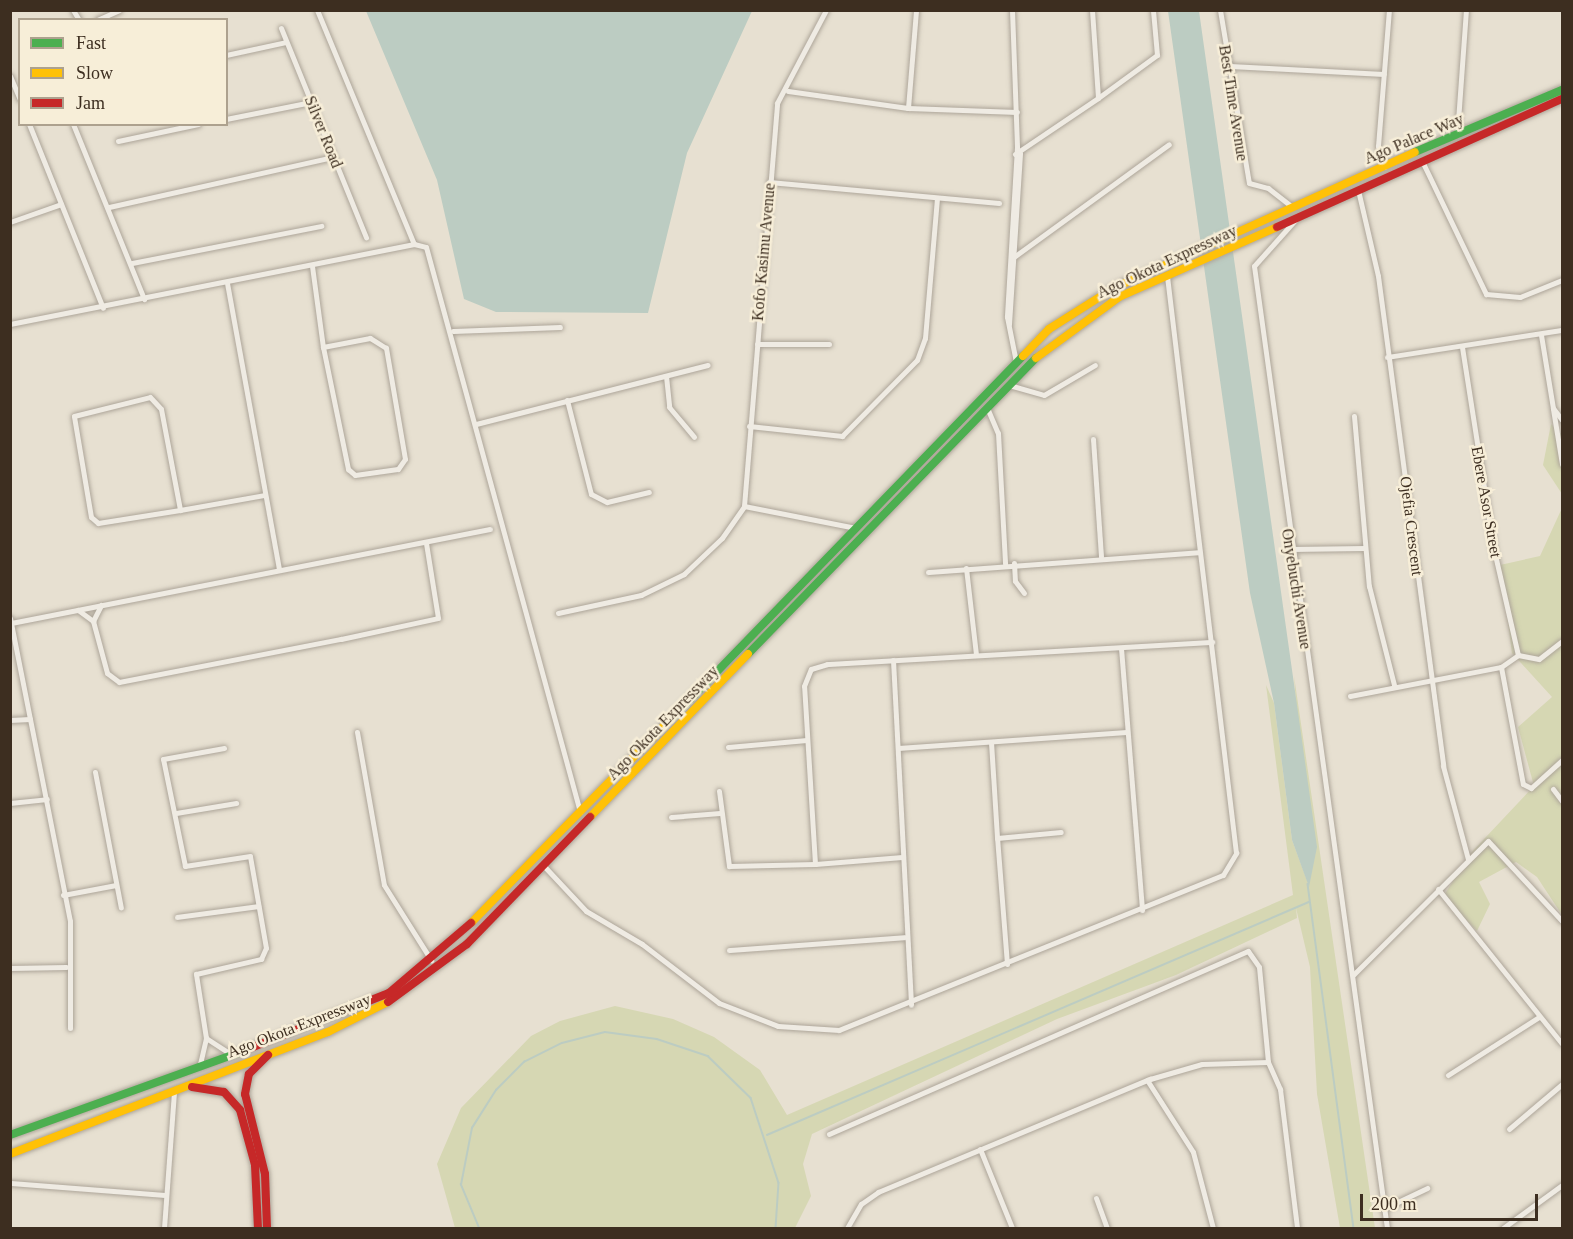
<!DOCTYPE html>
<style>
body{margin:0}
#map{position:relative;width:1573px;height:1239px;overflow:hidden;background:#e7e0d1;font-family:Georgia,serif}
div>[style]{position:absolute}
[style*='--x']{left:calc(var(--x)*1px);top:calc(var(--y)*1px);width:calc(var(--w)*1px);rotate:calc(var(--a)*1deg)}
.green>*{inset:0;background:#d6d7b3}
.water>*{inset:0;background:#bcccc2}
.stream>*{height:1.5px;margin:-0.75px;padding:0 0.75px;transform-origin:0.75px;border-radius:0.75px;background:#bcccc2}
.roads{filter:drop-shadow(0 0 2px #ada599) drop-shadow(0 0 2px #ada599)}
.street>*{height:5px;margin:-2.5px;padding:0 2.5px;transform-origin:2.5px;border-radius:2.5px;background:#efebe3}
.fast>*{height:8px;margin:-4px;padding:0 4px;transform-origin:4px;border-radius:4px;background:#4caf50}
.slow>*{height:8px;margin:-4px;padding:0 4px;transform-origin:4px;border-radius:4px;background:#ffc107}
.jam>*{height:8px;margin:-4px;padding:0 4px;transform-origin:4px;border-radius:4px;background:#c62828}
span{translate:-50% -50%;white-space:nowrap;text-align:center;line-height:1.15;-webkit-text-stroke:5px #f7eed8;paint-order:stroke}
.street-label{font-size:16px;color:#3d2e20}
.frame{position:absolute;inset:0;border:12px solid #3d2e20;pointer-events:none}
.legend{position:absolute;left:18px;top:18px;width:210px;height:108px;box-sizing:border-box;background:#f7eed8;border:2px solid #ada18e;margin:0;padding:8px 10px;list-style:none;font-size:18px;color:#3d2e20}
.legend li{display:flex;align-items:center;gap:12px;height:30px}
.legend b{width:30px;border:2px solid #ada18e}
.scale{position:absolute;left:1360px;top:1194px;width:178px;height:27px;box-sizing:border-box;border:3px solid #3d2e20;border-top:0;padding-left:8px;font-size:18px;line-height:21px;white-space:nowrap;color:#3d2e20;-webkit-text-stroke:4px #f7eed8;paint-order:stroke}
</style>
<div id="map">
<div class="green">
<i style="clip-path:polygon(1551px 424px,1562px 435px,1562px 494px,1543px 465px)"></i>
<i style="clip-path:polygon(1562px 508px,1562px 915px,1537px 877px,1516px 862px,1479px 882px,1490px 904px,1477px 931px,1443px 897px,1469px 855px,1534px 786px,1518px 727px,1552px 697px,1512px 653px,1500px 565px,1540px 556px)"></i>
<i style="clip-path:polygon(1294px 676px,1375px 1228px,1340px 1228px,1317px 1094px,1310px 967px,1296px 908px,1297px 918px,1176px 975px,1057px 1019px,812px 1134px,803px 1164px,811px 1196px,795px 1228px,455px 1228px,437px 1164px,461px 1108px,531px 1036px,560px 1021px,615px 1006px,673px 1019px,714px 1037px,760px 1070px,787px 1115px,1293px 895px,1266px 685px,1274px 703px,1292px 840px,1309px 886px)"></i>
</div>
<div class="water">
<i style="clip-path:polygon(366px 11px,752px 11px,687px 153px,648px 313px,496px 312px,464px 299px,437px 180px)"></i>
<i style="clip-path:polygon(1168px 11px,1199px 11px,1317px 847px,1309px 887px,1292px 840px,1274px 703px,1250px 593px)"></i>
</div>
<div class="stream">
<i style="--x:1308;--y:884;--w:347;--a:82.4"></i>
<i style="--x:767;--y:1135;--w:590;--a:-23.26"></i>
<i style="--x:479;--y:1228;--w:47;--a:-112.7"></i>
<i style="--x:461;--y:1185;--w:58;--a:-79.1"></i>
<i style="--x:472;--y:1128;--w:45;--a:-57.7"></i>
<i style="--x:496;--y:1090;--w:40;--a:-45"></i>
<i style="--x:524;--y:1062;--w:42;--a:-26.6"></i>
<i style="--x:562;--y:1043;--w:44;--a:-14.3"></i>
<i style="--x:605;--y:1032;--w:52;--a:7.7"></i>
<i style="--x:657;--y:1039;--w:54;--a:18.4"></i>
<i style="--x:708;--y:1056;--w:60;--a:44.3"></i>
<i style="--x:751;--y:1098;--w:89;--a:71.8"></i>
<i style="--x:779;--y:1183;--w:45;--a:93.8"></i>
</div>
<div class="roads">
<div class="street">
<i style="--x:73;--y:10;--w:12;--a:59"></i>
<i style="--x:317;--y:10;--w:253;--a:67.5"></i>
<i style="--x:1012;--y:10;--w:137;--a:87.9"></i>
<i style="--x:1017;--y:147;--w:170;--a:93.4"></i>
<i style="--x:1007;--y:317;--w:46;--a:78.7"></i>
<i style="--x:1220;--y:10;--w:175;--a:80.5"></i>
<i style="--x:1249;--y:183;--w:20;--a:15"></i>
<i style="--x:1268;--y:188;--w:28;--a:38"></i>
<i style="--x:97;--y:20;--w:24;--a:-24"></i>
<i style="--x:281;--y:28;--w:226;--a:67.9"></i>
<i style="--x:226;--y:55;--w:61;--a:-12.2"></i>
<i style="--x:1230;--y:66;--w:154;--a:3"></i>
<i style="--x:10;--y:76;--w:25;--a:67"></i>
<i style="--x:788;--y:91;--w:121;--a:8.1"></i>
<i style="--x:908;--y:108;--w:109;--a:2.1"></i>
<i style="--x:1098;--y:98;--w:73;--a:-36.1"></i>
<i style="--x:1157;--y:55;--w:45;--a:-95.1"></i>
<i style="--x:908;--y:108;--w:98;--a:-85.3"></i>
<i style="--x:226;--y:119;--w:87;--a:-11.3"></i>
<i style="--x:29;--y:124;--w:198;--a:68.1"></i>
<i style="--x:73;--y:124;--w:189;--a:67.9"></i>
<i style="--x:1457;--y:135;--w:125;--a:-85.9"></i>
<i style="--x:118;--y:141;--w:82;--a:-12"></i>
<i style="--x:1015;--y:154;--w:100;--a:-34"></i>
<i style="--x:1098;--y:98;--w:88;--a:-93.9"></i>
<i style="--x:1422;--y:161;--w:148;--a:64.3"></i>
<i style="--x:1486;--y:294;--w:34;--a:5"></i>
<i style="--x:1520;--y:297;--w:45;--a:-22"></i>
<i style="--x:1384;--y:167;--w:22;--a:-106"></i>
<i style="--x:1378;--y:146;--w:136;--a:-85.4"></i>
<i style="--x:769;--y:182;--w:231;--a:5.2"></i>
<i style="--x:1358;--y:190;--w:88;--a:76.9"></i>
<i style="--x:1378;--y:276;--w:494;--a:82.4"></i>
<i style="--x:1443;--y:766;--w:96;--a:75"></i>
<i style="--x:109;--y:207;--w:230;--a:-12.6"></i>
<i style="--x:1296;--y:219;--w:63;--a:131.8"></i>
<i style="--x:1254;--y:266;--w:971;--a:82.13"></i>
<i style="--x:10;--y:222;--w:54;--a:-19.4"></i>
<i style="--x:1011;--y:259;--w:195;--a:-36"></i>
<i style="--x:132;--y:263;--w:193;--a:-11.1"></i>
<i style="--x:312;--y:266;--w:82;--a:82.3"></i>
<i style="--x:323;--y:347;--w:125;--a:78.4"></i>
<i style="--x:348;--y:469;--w:9;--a:41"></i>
<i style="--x:355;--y:475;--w:43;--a:-7.9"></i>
<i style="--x:398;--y:469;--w:12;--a:-55"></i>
<i style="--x:405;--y:459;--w:113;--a:-99.7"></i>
<i style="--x:386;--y:348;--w:19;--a:-148"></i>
<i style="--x:370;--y:338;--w:48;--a:169.2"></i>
<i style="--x:227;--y:283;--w:291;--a:79.7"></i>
<i style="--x:10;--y:324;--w:412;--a:-11.2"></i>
<i style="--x:414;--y:244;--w:12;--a:14"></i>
<i style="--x:426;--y:247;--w:586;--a:74.75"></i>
<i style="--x:1009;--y:324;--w:171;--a:-86.3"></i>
<i style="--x:453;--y:331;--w:107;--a:-2.1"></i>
<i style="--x:1541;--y:335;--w:74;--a:80.7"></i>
<i style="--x:1553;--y:408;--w:15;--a:53"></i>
<i style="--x:757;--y:344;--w:72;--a:0"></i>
<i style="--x:1462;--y:347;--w:201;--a:81.1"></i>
<i style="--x:1493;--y:546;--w:112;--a:77.1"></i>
<i style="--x:1387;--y:357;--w:177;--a:-8.8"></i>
<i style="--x:666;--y:376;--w:31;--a:84"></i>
<i style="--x:669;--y:407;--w:39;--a:50"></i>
<i style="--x:1009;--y:385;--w:36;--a:16"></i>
<i style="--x:1044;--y:395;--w:59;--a:-30.5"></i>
<i style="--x:150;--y:397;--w:16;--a:47"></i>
<i style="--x:161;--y:409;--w:103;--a:79.3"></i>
<i style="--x:180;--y:510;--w:83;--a:171"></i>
<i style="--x:98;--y:523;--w:9;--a:-139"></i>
<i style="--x:91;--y:517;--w:102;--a:-99.6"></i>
<i style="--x:74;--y:416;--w:78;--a:-14"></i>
<i style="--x:567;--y:400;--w:97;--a:75.7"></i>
<i style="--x:591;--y:494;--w:18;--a:27"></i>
<i style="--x:607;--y:502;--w:43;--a:-13.4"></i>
<i style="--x:1553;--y:409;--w:56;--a:80.7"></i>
<i style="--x:988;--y:410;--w:25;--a:67"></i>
<i style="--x:998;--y:433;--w:131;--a:86.9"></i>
<i style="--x:1354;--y:416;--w:171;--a:85"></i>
<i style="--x:1369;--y:586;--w:102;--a:75.8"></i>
<i style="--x:476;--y:424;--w:239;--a:-14.3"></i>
<i style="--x:749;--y:426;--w:94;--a:6.1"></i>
<i style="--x:842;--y:436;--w:107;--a:-45.4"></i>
<i style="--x:917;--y:360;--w:23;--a:-70"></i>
<i style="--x:925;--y:338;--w:140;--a:-85.1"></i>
<i style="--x:1093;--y:439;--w:118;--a:86.1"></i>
<i style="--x:744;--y:506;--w:404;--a:-85.3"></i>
<i style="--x:777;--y:103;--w:105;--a:-62.2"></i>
<i style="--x:180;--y:510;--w:85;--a:-10.1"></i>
<i style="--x:1290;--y:549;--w:75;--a:-0.8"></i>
<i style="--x:1014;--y:563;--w:18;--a:87"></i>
<i style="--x:1015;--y:581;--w:15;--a:53"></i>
<i style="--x:966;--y:568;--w:87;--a:83.4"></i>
<i style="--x:928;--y:572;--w:272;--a:-4.2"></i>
<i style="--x:78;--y:610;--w:19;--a:36"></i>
<i style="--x:93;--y:621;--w:54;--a:74.9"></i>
<i style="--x:107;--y:673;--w:15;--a:37"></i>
<i style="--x:119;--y:682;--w:226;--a:-11"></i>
<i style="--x:341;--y:639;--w:99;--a:-12.2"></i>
<i style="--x:438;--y:618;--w:76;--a:-99.1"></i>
<i style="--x:558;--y:613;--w:85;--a:-12.2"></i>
<i style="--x:641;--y:595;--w:48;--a:-26"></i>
<i style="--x:684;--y:574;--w:52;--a:-43.5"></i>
<i style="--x:722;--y:538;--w:39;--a:-55"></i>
<i style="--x:744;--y:506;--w:114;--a:11.1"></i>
<i style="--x:10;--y:618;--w:309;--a:78.8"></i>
<i style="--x:70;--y:921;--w:107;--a:90"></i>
<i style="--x:93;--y:621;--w:18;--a:-63"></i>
<i style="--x:11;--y:623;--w:488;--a:-11.1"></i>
<i style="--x:1121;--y:648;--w:263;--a:85.4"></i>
<i style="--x:893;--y:660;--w:345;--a:87"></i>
<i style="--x:1501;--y:667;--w:119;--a:79.4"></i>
<i style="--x:1523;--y:784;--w:9;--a:27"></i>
<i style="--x:1531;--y:788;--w:42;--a:-42.1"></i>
<i style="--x:1350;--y:696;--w:154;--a:-10.9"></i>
<i style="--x:1501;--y:667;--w:21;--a:-35"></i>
<i style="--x:1518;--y:655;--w:21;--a:11"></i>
<i style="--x:1539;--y:659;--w:29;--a:-38"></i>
<i style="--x:10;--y:720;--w:20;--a:-3"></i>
<i style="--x:357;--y:732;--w:155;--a:80"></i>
<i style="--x:384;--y:885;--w:89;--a:57.9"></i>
<i style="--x:991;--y:742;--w:96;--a:86.4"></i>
<i style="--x:728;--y:747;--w:79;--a:-5.1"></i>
<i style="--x:898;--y:748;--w:229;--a:-4"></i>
<i style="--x:95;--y:772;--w:138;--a:79.2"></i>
<i style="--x:1553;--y:789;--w:15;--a:53"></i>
<i style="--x:719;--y:791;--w:76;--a:82.4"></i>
<i style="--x:729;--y:866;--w:86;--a:-1.3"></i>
<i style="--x:10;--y:803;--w:37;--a:-6"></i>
<i style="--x:176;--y:813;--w:61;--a:-9.5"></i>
<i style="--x:671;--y:817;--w:49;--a:-4.7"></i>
<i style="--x:902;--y:857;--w:87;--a:175.4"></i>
<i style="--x:815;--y:864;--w:178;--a:-93.5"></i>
<i style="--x:804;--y:686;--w:18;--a:-68"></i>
<i style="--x:811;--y:669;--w:17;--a:-17"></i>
<i style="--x:827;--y:664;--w:386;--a:-3.3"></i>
<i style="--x:543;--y:865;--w:63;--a:46.9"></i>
<i style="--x:586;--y:911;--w:65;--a:30.5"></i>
<i style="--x:642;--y:944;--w:97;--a:37.5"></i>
<i style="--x:719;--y:1003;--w:63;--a:21.3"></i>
<i style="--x:778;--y:1026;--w:61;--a:3.8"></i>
<i style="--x:839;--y:1030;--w:414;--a:-22"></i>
<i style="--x:1223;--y:875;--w:26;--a:-59"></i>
<i style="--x:1236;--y:853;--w:581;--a:-96.82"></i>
<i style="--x:1438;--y:889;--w:198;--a:51.3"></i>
<i style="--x:63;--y:895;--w:54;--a:-10.7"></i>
<i style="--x:177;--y:917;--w:82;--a:-7.7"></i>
<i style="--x:729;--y:950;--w:176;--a:-4.2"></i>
<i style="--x:1007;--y:964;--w:126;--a:-94.5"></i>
<i style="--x:997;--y:838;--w:64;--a:-5.4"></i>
<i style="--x:10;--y:968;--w:56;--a:-1"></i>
<i style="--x:1353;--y:975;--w:190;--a:-44.8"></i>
<i style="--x:1488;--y:841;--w:109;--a:47.2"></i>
<i style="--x:206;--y:1038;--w:30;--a:33"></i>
<i style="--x:200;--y:1064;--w:27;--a:-77"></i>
<i style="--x:206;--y:1038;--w:65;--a:-98.9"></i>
<i style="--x:196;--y:974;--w:67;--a:-13"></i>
<i style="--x:261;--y:959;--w:12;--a:-66"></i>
<i style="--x:266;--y:948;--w:93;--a:-99.9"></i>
<i style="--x:250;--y:856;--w:66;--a:171.3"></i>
<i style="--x:185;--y:866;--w:109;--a:-101.6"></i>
<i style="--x:163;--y:759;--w:62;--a:-10.2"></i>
<i style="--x:1448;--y:1075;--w:108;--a:-32.5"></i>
<i style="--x:1147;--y:1080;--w:85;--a:57.4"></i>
<i style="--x:1193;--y:1152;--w:79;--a:75.3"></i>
<i style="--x:1509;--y:1129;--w:70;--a:-40.3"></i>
<i style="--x:829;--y:1134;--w:457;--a:-23.6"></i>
<i style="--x:1248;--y:951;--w:19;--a:55"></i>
<i style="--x:1259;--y:967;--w:95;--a:84.6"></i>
<i style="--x:1268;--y:1062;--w:30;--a:66"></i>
<i style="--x:1280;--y:1089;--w:140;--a:83"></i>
<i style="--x:980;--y:1149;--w:85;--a:67.9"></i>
<i style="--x:10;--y:1183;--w:156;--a:4.4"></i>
<i style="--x:1096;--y:1198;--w:32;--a:70"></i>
<i style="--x:1383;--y:1209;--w:49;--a:-25.5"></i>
<i style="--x:164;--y:1228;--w:136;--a:-85.8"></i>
<i style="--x:847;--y:1228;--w:28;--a:-60"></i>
<i style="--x:861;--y:1204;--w:21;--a:-35"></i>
<i style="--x:878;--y:1192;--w:295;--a:-22.6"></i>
<i style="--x:1150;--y:1079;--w:54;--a:-16.1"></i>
<i style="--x:1202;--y:1064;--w:66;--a:-1.7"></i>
<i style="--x:1503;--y:1228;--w:73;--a:-36.1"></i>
</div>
<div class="fast">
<i style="--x:1415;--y:152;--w:160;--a:-22.9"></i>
<i style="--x:748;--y:654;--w:413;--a:-45.8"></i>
<i style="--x:671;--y:719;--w:506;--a:-45.88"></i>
<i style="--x:10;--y:1135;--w:248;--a:-19.8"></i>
</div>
<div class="slow">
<i style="--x:1023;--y:356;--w:37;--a:-46"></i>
<i style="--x:1049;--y:329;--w:77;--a:-32.2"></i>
<i style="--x:1114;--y:288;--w:330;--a:-24.3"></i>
<i style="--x:1036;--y:358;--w:103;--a:-36.3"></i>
<i style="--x:1119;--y:297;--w:173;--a:-23.9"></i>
<i style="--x:590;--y:817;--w:227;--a:-45.9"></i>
<i style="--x:471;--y:923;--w:286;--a:-45.6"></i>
<i style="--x:10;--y:1154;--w:341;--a:-21"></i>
<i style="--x:328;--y:1032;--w:67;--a:-26.6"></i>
</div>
<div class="jam">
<i style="--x:1277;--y:227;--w:312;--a:-24.2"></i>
<i style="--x:388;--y:1002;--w:98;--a:-36.3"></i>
<i style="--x:467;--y:944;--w:177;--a:-45.9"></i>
<i style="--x:243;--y:1051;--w:157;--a:-21.7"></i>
<i style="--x:389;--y:993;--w:108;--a:-40.5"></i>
<i style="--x:192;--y:1087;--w:32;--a:9"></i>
<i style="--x:224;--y:1092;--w:24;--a:48"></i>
<i style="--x:240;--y:1110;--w:57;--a:74.7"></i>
<i style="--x:255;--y:1165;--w:63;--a:87.3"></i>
<i style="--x:267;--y:1228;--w:54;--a:-92.1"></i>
<i style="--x:265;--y:1174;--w:82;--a:-104"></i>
<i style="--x:245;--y:1094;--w:20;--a:-79"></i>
<i style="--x:249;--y:1074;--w:27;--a:-45"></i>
</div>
</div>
<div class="street-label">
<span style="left:1233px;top:103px;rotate:81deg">Best Time Avenue</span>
<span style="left:323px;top:132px;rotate:68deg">Silver Road</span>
<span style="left:1414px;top:139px;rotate:-23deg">Ago Palace Way</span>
<span style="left:764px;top:252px;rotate:-85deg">Kofo Kasimu Avenue</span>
<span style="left:1167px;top:262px;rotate:-25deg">Ago Okota Expressway</span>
<span style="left:1486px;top:502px;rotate:80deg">Ebere Asor Street</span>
<span style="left:1411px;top:526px;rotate:83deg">Ojefia Crescent</span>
<span style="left:1296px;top:589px;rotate:81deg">Onyebuchi Avenue</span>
<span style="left:663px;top:723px;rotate:-46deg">Ago Okota Expressway</span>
<span style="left:299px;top:1026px;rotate:-21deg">Ago Okota Expressway</span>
</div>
<div class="frame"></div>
<ul class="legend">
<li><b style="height:8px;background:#4caf50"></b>Fast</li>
<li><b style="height:8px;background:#ffc107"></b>Slow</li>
<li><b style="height:8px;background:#c62828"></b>Jam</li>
</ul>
<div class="scale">200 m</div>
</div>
